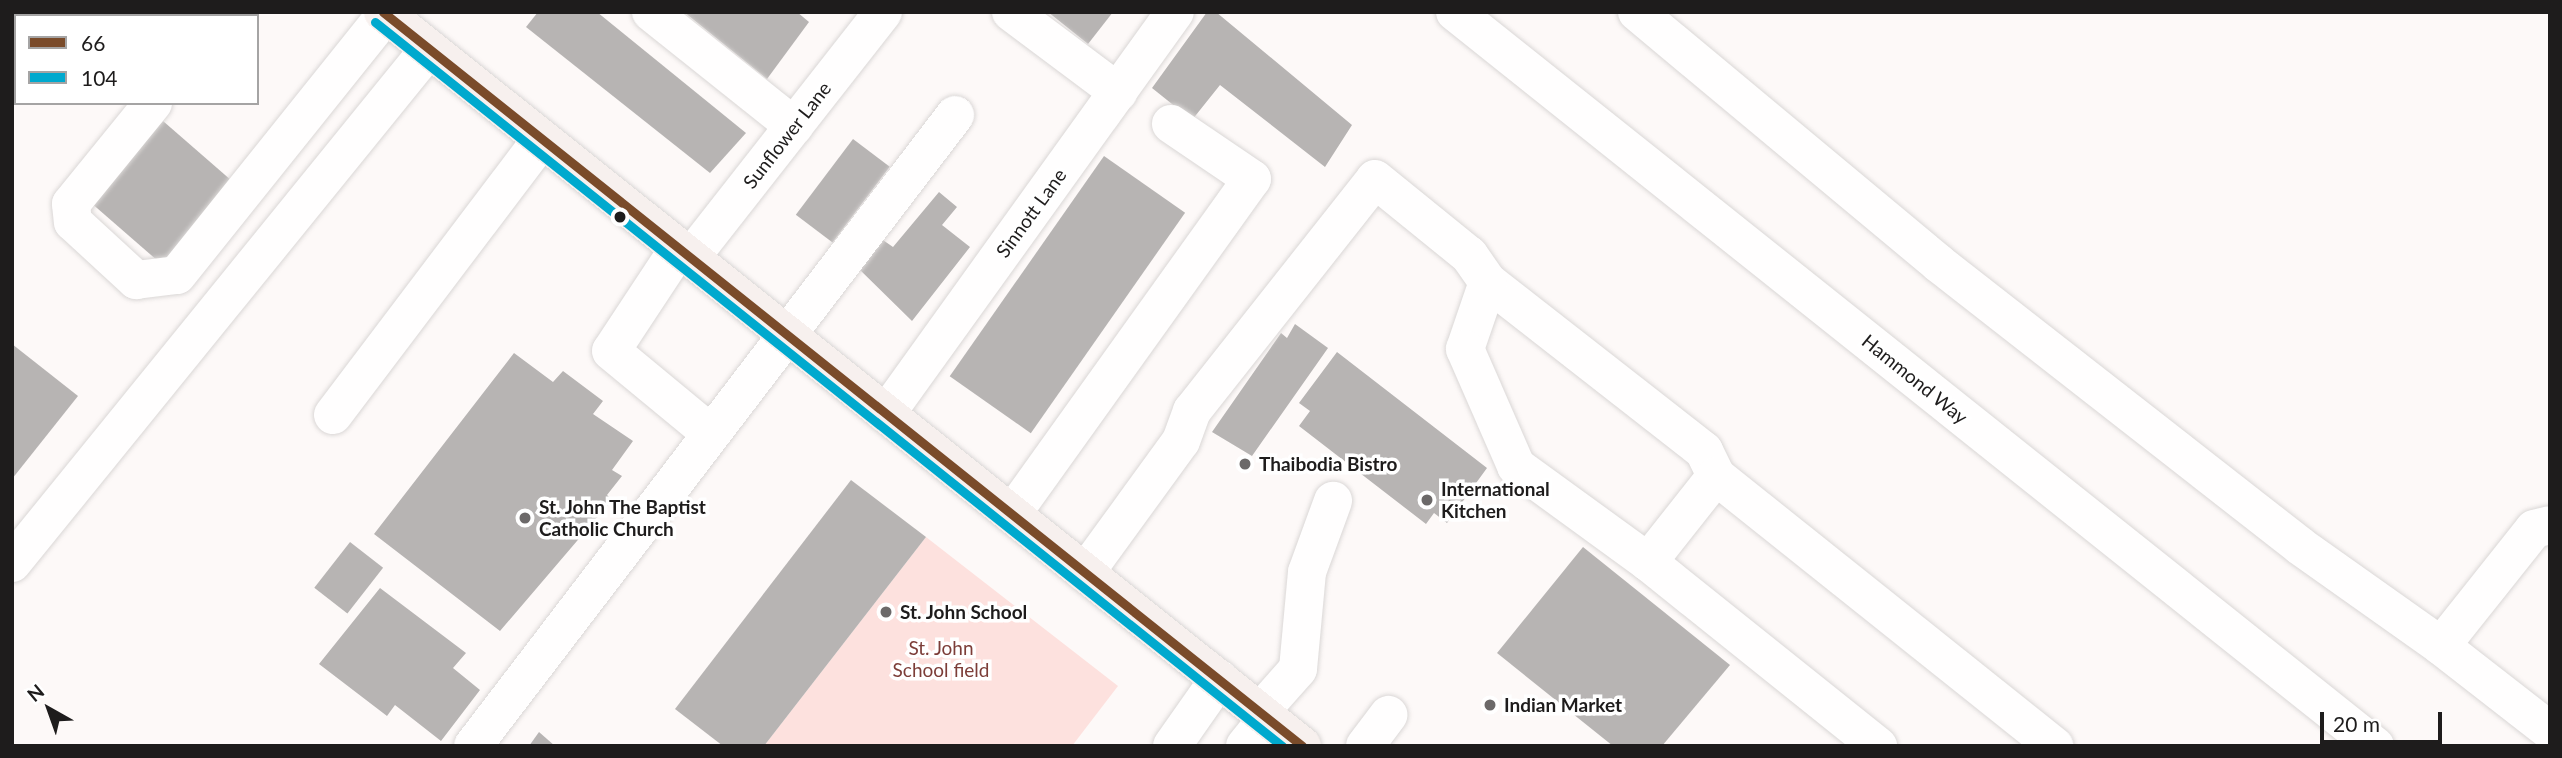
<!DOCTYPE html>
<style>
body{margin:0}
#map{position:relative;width:2562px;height:758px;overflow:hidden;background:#fdf9f8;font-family:Lato,sans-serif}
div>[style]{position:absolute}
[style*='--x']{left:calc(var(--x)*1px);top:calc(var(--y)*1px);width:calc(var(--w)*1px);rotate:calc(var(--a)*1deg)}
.green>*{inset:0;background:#fde1de}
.building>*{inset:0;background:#b7b4b3;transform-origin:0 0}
.roads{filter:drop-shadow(0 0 2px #dad7d6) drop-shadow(0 0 2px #dad7d6)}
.minor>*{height:38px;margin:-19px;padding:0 19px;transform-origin:19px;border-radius:19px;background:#fffefe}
.major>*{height:38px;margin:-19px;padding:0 19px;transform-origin:19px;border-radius:19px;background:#f7f0ee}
.bus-1>*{height:9px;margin:-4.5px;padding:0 4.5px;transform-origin:4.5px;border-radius:4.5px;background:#7a4b2a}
.bus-2>*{height:9px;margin:-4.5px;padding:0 4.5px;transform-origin:4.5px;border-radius:4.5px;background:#00a9ce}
.dots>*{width:19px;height:19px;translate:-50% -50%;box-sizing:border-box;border:4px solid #fff;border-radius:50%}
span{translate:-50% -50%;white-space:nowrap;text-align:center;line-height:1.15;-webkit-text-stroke:7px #fff;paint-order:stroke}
.street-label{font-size:19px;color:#1e1c1c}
.poi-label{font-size:19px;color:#1e1c1c;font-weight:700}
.left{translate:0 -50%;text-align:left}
.park-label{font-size:19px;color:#7c3d38}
.frame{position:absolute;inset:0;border:14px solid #1e1c1c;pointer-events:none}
.legend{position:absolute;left:14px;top:14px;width:245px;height:91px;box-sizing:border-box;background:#fff;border:2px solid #a5a4a4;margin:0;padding:9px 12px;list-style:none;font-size:21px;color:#1e1c1c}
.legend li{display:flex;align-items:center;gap:14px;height:35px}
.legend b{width:35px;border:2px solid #a5a4a4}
.north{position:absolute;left:14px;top:674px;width:70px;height:70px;-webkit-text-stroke:5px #fff;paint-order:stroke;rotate:320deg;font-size:19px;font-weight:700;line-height:28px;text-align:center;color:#1e1c1c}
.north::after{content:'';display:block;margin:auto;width:24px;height:32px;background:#1e1c1c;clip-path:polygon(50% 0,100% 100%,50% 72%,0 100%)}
.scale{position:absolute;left:2320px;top:712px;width:122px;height:32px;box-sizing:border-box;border:4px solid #1e1c1c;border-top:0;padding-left:9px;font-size:21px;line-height:24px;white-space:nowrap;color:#1e1c1c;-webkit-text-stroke:5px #fff;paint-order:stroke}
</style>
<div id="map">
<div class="green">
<i style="clip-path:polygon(926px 537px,1118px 686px,1072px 746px,764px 746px)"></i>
</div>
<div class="building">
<i style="clip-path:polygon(538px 12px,597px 12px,746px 133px,710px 173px,526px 27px)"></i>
<i style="clip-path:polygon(684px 12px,797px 12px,809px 22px,767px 79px)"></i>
<i style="clip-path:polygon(1048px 12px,1113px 12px,1088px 44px)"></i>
<i style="clip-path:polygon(1207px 12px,1216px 12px,1352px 125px,1325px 167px,1220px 85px,1192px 120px,1152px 88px)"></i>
<i style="left:163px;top:121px;width:96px;height:109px;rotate:41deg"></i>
<i style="left:853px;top:139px;width:46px;height:95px;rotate:37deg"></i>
<i style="left:1104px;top:156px;width:99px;height:269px;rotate:35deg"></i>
<i style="clip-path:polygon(939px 192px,957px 207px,942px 225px,970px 247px,912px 321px,857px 267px,880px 238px,893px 247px)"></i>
<i style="clip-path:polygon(1295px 324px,1328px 348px,1252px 456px,1212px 432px,1281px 333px,1287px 338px)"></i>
<i style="clip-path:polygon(12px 344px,78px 396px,12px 479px)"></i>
<i style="clip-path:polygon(1337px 352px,1487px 468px,1447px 523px,1434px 513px,1426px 524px,1299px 426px,1310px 411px,1299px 403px)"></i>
<i style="clip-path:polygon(514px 353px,553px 382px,563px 371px,603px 401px,593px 414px,633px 441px,612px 470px,622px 476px,607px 495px,612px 500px,500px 631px,374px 534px)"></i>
<i style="clip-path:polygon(851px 480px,926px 537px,764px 746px,723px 746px,675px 709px)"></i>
<i style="left:350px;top:542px;width:42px;height:58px;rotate:38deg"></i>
<i style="clip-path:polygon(1583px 547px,1730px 665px,1662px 746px,1613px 746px,1497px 653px)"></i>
<i style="clip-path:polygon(380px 588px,466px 653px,453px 668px,480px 690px,441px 741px,395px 705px,387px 716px,319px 664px)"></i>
<i style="clip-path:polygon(539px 732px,555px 746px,529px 746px)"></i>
</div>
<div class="roads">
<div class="minor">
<i style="--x:651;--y:12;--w:183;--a:38.6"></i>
<i style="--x:1011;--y:12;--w:134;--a:36.8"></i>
<i style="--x:1455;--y:12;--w:1177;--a:38.58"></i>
<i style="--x:1637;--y:12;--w:392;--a:39.8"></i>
<i style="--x:1938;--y:263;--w:459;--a:38"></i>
<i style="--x:2300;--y:546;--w:173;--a:35.3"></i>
<i style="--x:2441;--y:646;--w:149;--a:-51.5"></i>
<i style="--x:2534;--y:529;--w:16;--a:-14"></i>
<i style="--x:57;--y:16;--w:4;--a:-63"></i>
<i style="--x:224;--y:16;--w:5;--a:-53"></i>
<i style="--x:12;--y:74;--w:6;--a:-51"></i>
<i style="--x:153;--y:103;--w:130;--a:129.1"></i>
<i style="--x:71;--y:204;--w:18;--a:84"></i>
<i style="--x:73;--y:222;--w:86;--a:42.6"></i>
<i style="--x:136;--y:280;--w:41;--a:-7"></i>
<i style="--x:177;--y:275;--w:337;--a:-51.3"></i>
<i style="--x:679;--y:248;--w:123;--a:123.4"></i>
<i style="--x:611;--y:351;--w:127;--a:39.6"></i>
<i style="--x:691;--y:257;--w:311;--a:-51.9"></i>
<i style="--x:1488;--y:282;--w:274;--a:38"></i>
<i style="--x:1704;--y:451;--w:28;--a:64"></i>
<i style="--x:886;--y:414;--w:495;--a:-54.3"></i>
<i style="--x:333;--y:415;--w:346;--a:-52.9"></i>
<i style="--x:1012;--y:514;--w:412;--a:-54.4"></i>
<i style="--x:1252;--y:179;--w:98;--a:-145.8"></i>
<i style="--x:1648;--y:562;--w:295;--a:38.7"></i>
<i style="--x:12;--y:563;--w:662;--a:-50.95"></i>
<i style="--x:1085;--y:573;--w:163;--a:-54"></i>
<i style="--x:1181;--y:441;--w:32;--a:-70"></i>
<i style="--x:1192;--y:411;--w:295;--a:-51.7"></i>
<i style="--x:1375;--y:179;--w:121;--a:39"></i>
<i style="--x:1469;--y:255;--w:33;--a:55"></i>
<i style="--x:1488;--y:282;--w:71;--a:108.9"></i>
<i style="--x:1465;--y:349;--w:128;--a:66.4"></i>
<i style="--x:1516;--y:466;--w:163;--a:36"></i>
<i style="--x:1648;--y:562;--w:110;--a:-51.7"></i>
<i style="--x:1716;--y:476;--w:433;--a:38.6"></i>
<i style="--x:2441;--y:646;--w:138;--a:37.9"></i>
<i style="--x:1260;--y:712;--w:57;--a:-48.5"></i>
<i style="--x:1298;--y:669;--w:97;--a:-84.7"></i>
<i style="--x:1307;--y:572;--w:76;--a:-69.9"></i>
<i style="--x:473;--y:746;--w:794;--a:-52.62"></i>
<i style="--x:1172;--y:746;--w:82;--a:-55"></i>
<i style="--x:1245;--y:746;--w:36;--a:-51"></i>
<i style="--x:1365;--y:746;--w:39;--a:-53"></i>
</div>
<div class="major">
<i style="--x:383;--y:12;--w:1176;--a:38.61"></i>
</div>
</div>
<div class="bus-1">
<i style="--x:383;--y:12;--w:1176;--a:38.61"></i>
</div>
<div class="bus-2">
<i style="--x:375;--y:22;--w:1161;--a:38.6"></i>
</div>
<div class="dots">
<i style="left:620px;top:217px;background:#1e1c1c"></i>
<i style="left:1245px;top:464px;background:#6c6969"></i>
<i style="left:1427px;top:500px;background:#6c6969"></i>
<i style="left:525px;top:518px;background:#6c6969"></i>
<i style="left:886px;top:612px;background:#6c6969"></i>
<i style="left:1490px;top:705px;background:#6c6969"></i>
</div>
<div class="street-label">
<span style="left:787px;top:135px;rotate:-52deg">Sunflower Lane</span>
<span style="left:1031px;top:213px;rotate:-54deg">Sinnott Lane</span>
<span style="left:1915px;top:379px;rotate:39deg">Hammond Way</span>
</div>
<div class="poi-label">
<span class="left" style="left:1259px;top:464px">Thaibodia Bistro</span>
<span class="left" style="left:1441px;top:500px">International<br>Kitchen</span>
<span class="left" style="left:539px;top:518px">St. John The Baptist<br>Catholic Church</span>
<span class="left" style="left:900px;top:612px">St. John School</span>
<span class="left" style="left:1504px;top:705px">Indian Market</span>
</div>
<div class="park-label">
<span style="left:941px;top:659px">St. John<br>School field</span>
</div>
<div class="frame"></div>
<ul class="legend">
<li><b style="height:9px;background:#7a4b2a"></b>66</li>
<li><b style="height:9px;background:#00a9ce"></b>104</li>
</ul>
<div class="north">N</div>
<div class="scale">20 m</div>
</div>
